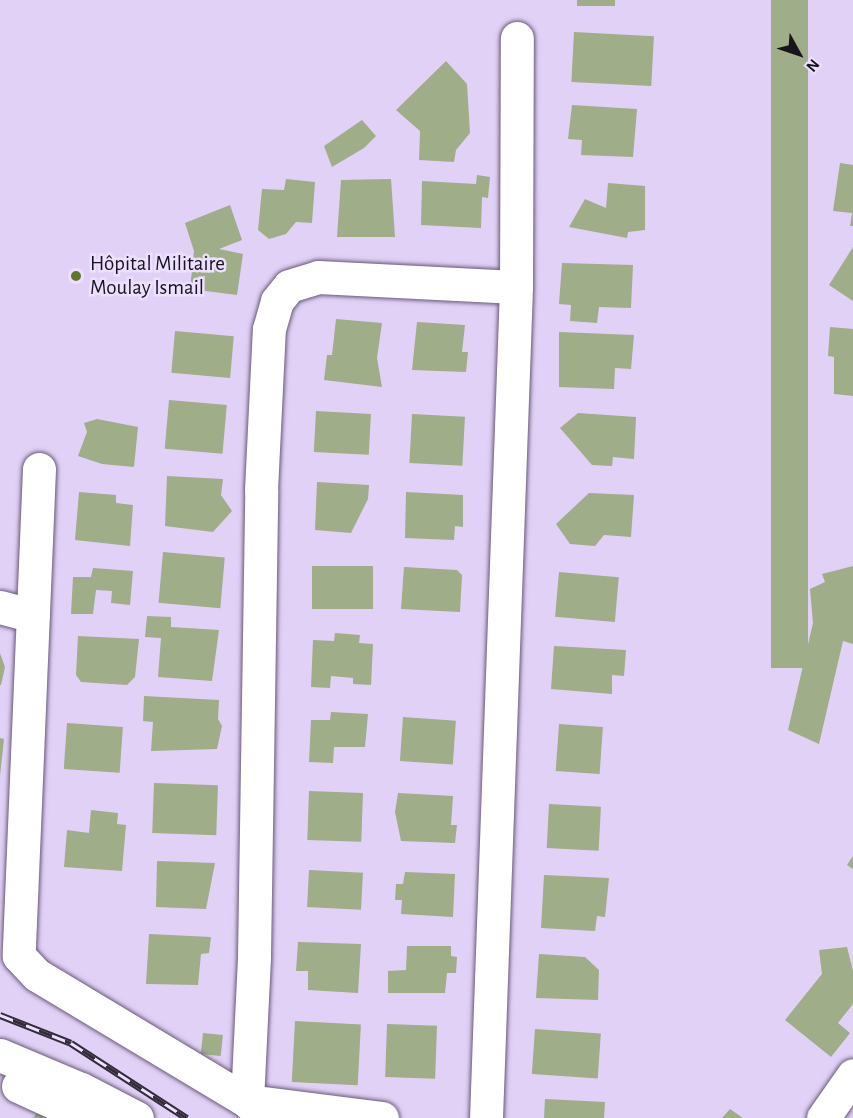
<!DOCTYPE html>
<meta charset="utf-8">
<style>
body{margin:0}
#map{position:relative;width:853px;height:1118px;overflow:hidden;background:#e1d1f6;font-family:"Alegreya Sans",sans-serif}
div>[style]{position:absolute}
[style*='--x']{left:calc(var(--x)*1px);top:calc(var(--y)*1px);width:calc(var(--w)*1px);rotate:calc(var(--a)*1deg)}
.building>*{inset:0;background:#9fad88;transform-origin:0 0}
.roads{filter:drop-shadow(0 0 2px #685a7a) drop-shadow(0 0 2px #685a7a)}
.minor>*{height:33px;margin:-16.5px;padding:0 16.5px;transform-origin:16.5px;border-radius:16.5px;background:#fff}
.rail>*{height:7px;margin-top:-3.5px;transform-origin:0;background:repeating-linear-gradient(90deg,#ede0fe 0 14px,#322b3a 0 28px);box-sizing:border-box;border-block:2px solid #322b3a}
.dots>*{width:16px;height:16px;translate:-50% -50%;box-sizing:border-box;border:3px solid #ede0fe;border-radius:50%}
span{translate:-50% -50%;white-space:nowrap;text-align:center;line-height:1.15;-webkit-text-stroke:5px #ede0fe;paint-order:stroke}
.poi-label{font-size:21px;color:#18131f}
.left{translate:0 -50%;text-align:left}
.north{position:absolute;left:769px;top:24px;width:60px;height:60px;-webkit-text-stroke:4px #ede0fe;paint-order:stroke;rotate:130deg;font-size:16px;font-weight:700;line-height:24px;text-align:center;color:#18131f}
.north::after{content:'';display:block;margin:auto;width:21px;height:27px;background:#18131f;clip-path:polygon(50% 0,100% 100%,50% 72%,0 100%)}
</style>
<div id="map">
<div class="building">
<i style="left:577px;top:0;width:38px;height:6px"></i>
<i style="left:771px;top:0;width:37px;height:668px"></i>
<i style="left:574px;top:32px;width:80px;height:50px;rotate:3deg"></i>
<i style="clip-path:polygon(446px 61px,467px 84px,470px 133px,456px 150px,454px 162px,419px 160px,420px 131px,396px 110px)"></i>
<i style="clip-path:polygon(572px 105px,637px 109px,633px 157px,581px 155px,582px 140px,568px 139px)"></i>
<i style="clip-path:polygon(362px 120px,376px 136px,364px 148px,332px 167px,324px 146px)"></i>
<i style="clip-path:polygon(840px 163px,853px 165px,853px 226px,850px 226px,852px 213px,833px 211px)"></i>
<i style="clip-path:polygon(477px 175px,490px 177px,488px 198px,482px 197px,481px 228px,421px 225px,422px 181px,476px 184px)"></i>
<i style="clip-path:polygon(286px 179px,315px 182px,312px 223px,296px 222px,286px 234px,269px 239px,258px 230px,262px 189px,284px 190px)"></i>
<i style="clip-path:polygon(391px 179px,395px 237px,337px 237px,341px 180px)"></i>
<i style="clip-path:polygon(608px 183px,645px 186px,645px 230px,628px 232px,627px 238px,569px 227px,585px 199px,606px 208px)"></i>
<i style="clip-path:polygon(230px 205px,242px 240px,219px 249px,243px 254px,237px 295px,190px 289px,194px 251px,185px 223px)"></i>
<i style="clip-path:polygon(853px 247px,853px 301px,829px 285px)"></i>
<i style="clip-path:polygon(562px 263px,633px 265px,631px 308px,599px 307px,597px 323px,570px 321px,571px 305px,559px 304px)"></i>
<i style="clip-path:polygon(336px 319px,382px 323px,377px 358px,382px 387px,324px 380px,327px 355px,332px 355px)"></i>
<i style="clip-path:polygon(417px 322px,465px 325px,462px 352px,468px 352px,466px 372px,412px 370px)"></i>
<i style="clip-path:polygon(830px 327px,853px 329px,853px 396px,834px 394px,834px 357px,828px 356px)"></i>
<i style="left:175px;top:331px;width:59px;height:42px;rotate:5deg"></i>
<i style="clip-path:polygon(559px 332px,634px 335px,631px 369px,615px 368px,614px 389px,559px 387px)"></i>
<i style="left:169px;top:400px;width:58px;height:49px;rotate:5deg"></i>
<i style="left:316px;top:411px;width:55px;height:41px;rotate:3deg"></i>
<i style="clip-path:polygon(578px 413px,636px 417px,634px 459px,613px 457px,612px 466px,592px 465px,560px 428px)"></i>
<i style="left:412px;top:414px;width:53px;height:49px;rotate:3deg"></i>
<i style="clip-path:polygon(97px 419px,138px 427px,134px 467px,102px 464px,78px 456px,87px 432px,84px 423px)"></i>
<i style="clip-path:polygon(167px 476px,223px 479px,221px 495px,232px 511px,213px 532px,165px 526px)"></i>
<i style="clip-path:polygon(317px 482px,369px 485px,368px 499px,351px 533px,315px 530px)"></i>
<i style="clip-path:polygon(79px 492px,116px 495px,116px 503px,133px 505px,130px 546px,75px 540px)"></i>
<i style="clip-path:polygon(406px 492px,463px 495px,463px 527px,455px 526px,454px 540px,405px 538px)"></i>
<i style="clip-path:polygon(589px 493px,634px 495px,631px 537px,604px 535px,595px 546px,570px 544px,556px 524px)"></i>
<i style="left:163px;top:552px;width:62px;height:51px;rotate:5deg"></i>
<i style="left:312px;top:566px;width:61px;height:43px"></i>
<i style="clip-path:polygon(853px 566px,853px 644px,843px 641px,819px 744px,788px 730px,813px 623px,810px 589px,825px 582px,822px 574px)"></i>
<i style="clip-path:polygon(404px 567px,457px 570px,462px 575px,460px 612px,401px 609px)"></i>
<i style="clip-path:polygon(93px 568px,133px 571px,130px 605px,111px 603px,112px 591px,96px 590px,93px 614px,71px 614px,73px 577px,91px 577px)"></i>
<i style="left:559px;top:572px;width:60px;height:45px;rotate:5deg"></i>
<i style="clip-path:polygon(147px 616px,171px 617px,171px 627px,219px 630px,212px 681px,158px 677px,161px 638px,145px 637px)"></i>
<i style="clip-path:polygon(335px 633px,360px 635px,359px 643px,373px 644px,371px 685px,353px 684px,353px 678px,331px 676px,330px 688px,311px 687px,313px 640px,334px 641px)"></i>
<i style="clip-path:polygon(78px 636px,139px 639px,135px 677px,127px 685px,81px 682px,76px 675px)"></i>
<i style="clip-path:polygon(554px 646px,626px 650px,624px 676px,612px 675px,612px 694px,551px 689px)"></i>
<i style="clip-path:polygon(0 653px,5px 667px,1px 685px,0 685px)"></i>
<i style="clip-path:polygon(144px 696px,219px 700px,218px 719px,222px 726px,217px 749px,151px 751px,153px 722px,143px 721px)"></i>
<i style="clip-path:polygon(331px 712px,368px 714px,365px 747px,334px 747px,333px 763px,309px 762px,311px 720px,330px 720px)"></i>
<i style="left:403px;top:717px;width:53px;height:44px;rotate:4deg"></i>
<i style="left:67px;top:723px;width:56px;height:46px;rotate:4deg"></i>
<i style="left:559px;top:724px;width:44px;height:47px;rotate:4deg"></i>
<i style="clip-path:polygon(0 738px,4px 739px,0 776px)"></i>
<i style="left:154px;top:783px;width:64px;height:50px;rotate:2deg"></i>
<i style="left:309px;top:791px;width:54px;height:49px;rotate:2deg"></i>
<i style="clip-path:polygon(398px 793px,453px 796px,451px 825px,457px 825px,455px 843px,401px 841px,395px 812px)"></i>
<i style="left:549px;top:804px;width:52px;height:44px;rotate:3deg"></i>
<i style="clip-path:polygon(91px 810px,118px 813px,117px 824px,126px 825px,122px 871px,64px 867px,67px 830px,89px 833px)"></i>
<i style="clip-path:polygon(853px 856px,853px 869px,847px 865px)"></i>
<i style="clip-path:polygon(157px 861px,215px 863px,206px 909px,156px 907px)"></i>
<i style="left:309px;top:870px;width:54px;height:37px;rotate:3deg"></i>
<i style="clip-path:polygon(405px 872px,455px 874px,453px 917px,401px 914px,402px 900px,395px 900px,396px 884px,403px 884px)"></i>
<i style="clip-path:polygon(544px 875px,609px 878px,605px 917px,597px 916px,595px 931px,541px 928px)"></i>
<i style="clip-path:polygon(149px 934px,211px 937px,209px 953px,201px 954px,198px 985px,146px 984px)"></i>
<i style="clip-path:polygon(298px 942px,361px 944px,358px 993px,308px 990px,308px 971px,296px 971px)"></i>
<i style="clip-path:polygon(407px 946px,451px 946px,451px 956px,457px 957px,456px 973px,447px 973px,445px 993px,388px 993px,388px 971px,406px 970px)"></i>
<i style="clip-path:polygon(847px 947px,853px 971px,853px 1004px,838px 1023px,850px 1033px,831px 1057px,785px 1020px,822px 974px,819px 950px)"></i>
<i style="clip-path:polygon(539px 954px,585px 957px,599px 970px,598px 1000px,536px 998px)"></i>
<i style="left:295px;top:1021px;width:66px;height:61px;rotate:3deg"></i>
<i style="left:387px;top:1024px;width:50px;height:53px;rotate:2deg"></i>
<i style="left:535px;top:1029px;width:66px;height:45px;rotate:4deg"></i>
<i style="left:203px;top:1033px;width:20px;height:21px;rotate:6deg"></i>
<i style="clip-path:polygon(545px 1099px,605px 1102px,604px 1118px,544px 1118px)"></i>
<i style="clip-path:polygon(730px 1109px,743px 1118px,722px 1118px)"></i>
<i style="clip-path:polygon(38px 1111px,50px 1118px,33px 1118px)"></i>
</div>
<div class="roads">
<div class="minor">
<i style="--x:39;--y:469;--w:487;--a:92.4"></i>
<i style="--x:19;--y:956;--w:26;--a:47"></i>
<i style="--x:37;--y:975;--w:245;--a:31"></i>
<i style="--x:247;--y:1101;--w:19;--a:47"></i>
<i style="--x:0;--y:607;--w:34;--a:15"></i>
<i style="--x:0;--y:1055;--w:88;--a:22.8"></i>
<i style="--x:81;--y:1089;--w:63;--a:27.4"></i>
<i style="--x:18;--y:1086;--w:77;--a:24.6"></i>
<i style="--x:382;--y:1118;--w:136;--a:-172.8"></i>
<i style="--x:247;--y:1101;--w:145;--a:-87.2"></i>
<i style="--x:254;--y:956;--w:466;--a:-89.1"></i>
<i style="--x:261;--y:490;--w:161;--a:-87.2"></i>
<i style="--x:269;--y:329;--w:29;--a:-74"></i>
<i style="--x:277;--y:301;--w:19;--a:-51"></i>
<i style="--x:289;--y:286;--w:30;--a:-17"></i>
<i style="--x:318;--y:277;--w:198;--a:2.9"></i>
<i style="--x:486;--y:1118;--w:832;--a:-87.93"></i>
<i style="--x:516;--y:287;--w:249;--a:-89.8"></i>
<i style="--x:823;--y:1118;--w:52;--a:-55.1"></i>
</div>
</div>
<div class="rail">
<i style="--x:0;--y:1015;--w:76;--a:21.5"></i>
<i style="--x:71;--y:1043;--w:138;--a:32.9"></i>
</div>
<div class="dots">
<i style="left:76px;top:276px;background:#5e7729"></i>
</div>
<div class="poi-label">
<span class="left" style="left:90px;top:276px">Hôpital Militaire<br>Moulay Ismail</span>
</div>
<div class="north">N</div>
</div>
